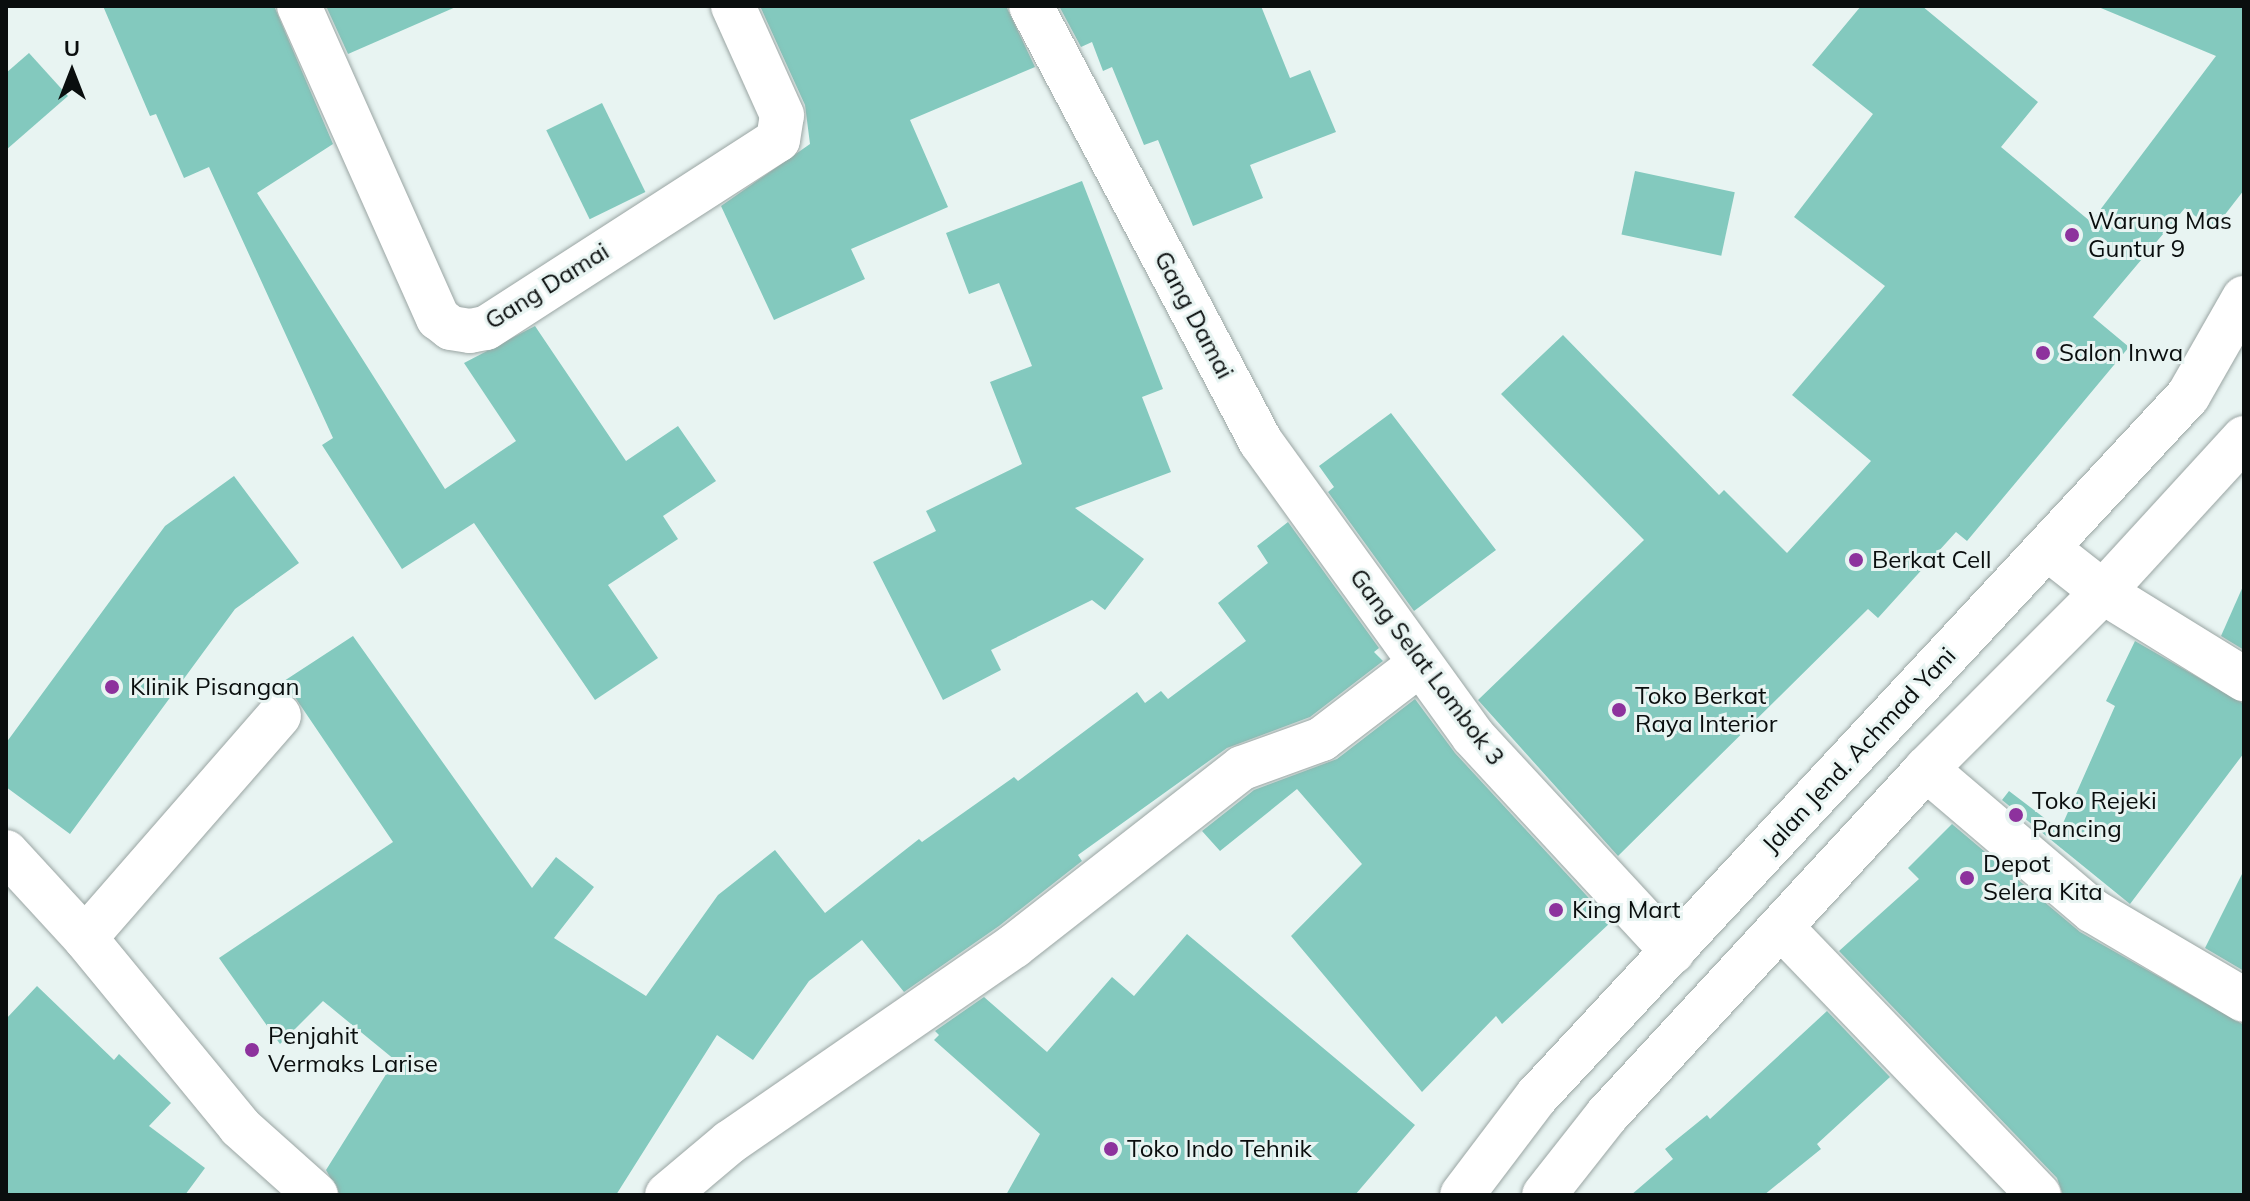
<!DOCTYPE html>
<style>
body{margin:0}
#map{position:relative;width:2250px;height:1201px;overflow:hidden;background:#e8f4f2;font-family:Mulish,sans-serif}
div>[style]{position:absolute}
[style*='--x']{left:calc(var(--x)*1px);top:calc(var(--y)*1px);width:calc(var(--w)*1px);rotate:calc(var(--a)*1deg)}
.building>*{inset:0;background:#83c9be;transform-origin:0 0}
.roads{filter:drop-shadow(0 0 2px #9aa5a3) drop-shadow(0 0 2px #9aa5a3)}
.minor>*{height:44px;margin:-22px;padding:0 22px;transform-origin:22px;border-radius:22px;background:#fff}
.tertiary>*{height:44px;margin:-22px;padding:0 22px;transform-origin:22px;border-radius:22px;background:#fff}
.dots>*{width:22px;height:22px;translate:-50% -50%;box-sizing:border-box;border:4px solid #e8f4f2;border-radius:50%}
span{translate:-50% -50%;white-space:nowrap;text-align:center;line-height:1.15;-webkit-text-stroke:6px #e8f4f2;paint-order:stroke}
.poi-label{font-size:24px;color:#0a0e0e}
.left{translate:0 -50%;text-align:left}
.street-label{font-size:24px;color:#0a0e0e}
.frame{position:absolute;inset:0;border:8px solid #0a0e0e;pointer-events:none}
.north{position:absolute;left:32px;top:32px;width:80px;height:80px;-webkit-text-stroke:6px #e8f4f2;paint-order:stroke;rotate:0deg;font-size:22px;font-weight:700;line-height:32px;text-align:center;color:#0a0e0e}
.north::after{content:'';display:block;margin:auto;width:28px;height:36px;background:#0a0e0e;clip-path:polygon(50% 0,100% 100%,50% 72%,0 100%)}
</style>
<div id="map">
<div class="building">
<i style="clip-path:polygon(103px 6px,274px 6px,333px 144px,257px 193px,445px 489px,516px 441px,464px 363px,535px 326px,626px 461px,678px 426px,716px 481px,663px 516px,678px 539px,608px 585px,658px 658px,595px 700px,474px 523px,402px 569px,322px 445px,333px 438px,209px 167px,184px 178px,156px 114px,150px 116px)"></i>
<i style="clip-path:polygon(326px 6px,458px 6px,348px 54px)"></i>
<i style="clip-path:polygon(760px 6px,1006px 6px,1035px 67px,910px 120px,948px 207px,851px 249px,865px 279px,774px 320px,721px 206px,810px 144px,805px 105px)"></i>
<i style="clip-path:polygon(1059px 6px,1261px 6px,1290px 78px,1310px 70px,1336px 132px,1250px 165px,1263px 198px,1193px 226px,1158px 140px,1144px 145px,1112px 67px,1103px 71px,1092px 42px,1081px 47px)"></i>
<i style="clip-path:polygon(1861px 6px,1922px 6px,2038px 102px,2001px 147px,2091px 222px,2216px 56px,2096px 6px,2244px 6px,2244px 190px,2213px 230px,2185px 208px,2093px 317px,2129px 347px,1967px 541px,1956px 532px,1878px 618px,1868px 609px,1618px 856px,1478px 700px,1644px 540px,1501px 394px,1563px 335px,1719px 495px,1724px 490px,1787px 553px,1871px 461px,1792px 395px,1885px 286px,1794px 217px,1873px 114px,1812px 65px)"></i>
<i style="clip-path:polygon(29px 53px,68px 96px,6px 150px,6px 73px)"></i>
<i style="left:602px;top:103px;width:99px;height:62px;rotate:64deg"></i>
<i style="left:1635px;top:171px;width:102px;height:65px;rotate:12deg"></i>
<i style="clip-path:polygon(1082px 181px,1163px 389px,1142px 397px,1171px 472px,1075px 508px,1144px 559px,1105px 610px,1092px 600px,991px 650px,1001px 670px,943px 700px,873px 562px,936px 531px,926px 511px,1022px 464px,990px 382px,1032px 366px,999px 283px,969px 294px,946px 233px)"></i>
<i style="clip-path:polygon(1391px 413px,1496px 550px,1414px 611px,1328px 492px,1334px 487px,1319px 466px)"></i>
<i style="clip-path:polygon(234px 476px,299px 563px,235px 609px,70px 834px,6px 787px,6px 743px,165px 526px)"></i>
<i style="clip-path:polygon(1288px 522px,1379px 648px,1374px 652px,1383px 661px,1310px 717px,1227px 748px,1078px 855px,1082px 861px,999px 926px,904px 992px,862px 940px,809px 981px,753px 1060px,717px 1035px,616px 1195px,340px 1195px,326px 1170px,395px 1060px,323px 1001px,280px 1044px,219px 958px,393px 842px,284px 681px,353px 636px,532px 888px,556px 857px,594px 887px,554px 938px,646px 996px,718px 895px,775px 850px,825px 913px,919px 839px,922px 842px,1014px 777px,1018px 781px,1137px 692px,1145px 703px,1161px 691px,1168px 699px,1246px 641px,1218px 603px,1268px 563px,1257px 546px)"></i>
<i style="clip-path:polygon(2244px 584px,2244px 650px,2221px 636px)"></i>
<i style="clip-path:polygon(2135px 641px,2244px 704px,2244px 753px,2130px 904px,2002px 800px,2009px 791px,2060px 830px,2115px 706px,2106px 701px)"></i>
<i style="clip-path:polygon(1415px 699px,1455px 753px,1611px 922px,1502px 1024px,1496px 1016px,1422px 1092px,1291px 936px,1362px 864px,1297px 789px,1220px 851px,1202px 831px,1254px 790px,1337px 759px)"></i>
<i style="clip-path:polygon(1952px 824px,2080px 932px,2244px 1025px,2244px 1195px,2063px 1195px,2057px 1178px,1839px 951px,1919px 879px,1908px 868px)"></i>
<i style="clip-path:polygon(2244px 870px,2244px 971px,2205px 948px)"></i>
<i style="clip-path:polygon(1187px 934px,1415px 1125px,1355px 1195px,1006px 1195px,1040px 1134px,934px 1040px,939px 1035px,935px 1031px,984px 997px,1047px 1052px,1112px 977px,1134px 996px)"></i>
<i style="clip-path:polygon(37px 986px,114px 1060px,119px 1054px,171px 1103px,149px 1126px,205px 1168px,185px 1195px,6px 1195px,6px 1019px)"></i>
<i style="clip-path:polygon(1827px 1011px,1890px 1077px,1817px 1144px,1821px 1149px,1764px 1195px,1631px 1195px,1673px 1159px,1665px 1149px,1707px 1115px,1710px 1119px)"></i>
</div>
<div class="roads">
<div class="minor">
<i style="--x:299;--y:6;--w:342;--a:66"></i>
<i style="--x:438;--y:318;--w:16;--a:38"></i>
<i style="--x:451;--y:328;--w:19;--a:9"></i>
<i style="--x:470;--y:331;--w:16;--a:-11"></i>
<i style="--x:486;--y:328;--w:347;--a:-32.8"></i>
<i style="--x:778;--y:140;--w:25;--a:-81"></i>
<i style="--x:782;--y:115;--w:120;--a:-114.2"></i>
<i style="--x:1031;--y:6;--w:493;--a:62.2"></i>
<i style="--x:1261;--y:442;--w:362;--a:54.2"></i>
<i style="--x:1473;--y:736;--w:294;--a:47.2"></i>
<i style="--x:2047;--y:548;--w:71;--a:38.2"></i>
<i style="--x:2103;--y:592;--w:166;--a:31.7"></i>
<i style="--x:1926;--y:769;--w:219;--a:40.4"></i>
<i style="--x:2093;--y:911;--w:175;--a:30.5"></i>
<i style="--x:6;--y:852;--w:117;--a:47.4"></i>
<i style="--x:85;--y:938;--w:244;--a:50.6"></i>
<i style="--x:240;--y:1127;--w:102;--a:41.8"></i>
<i style="--x:1781;--y:927;--w:372;--a:46.1"></i>
<i style="--x:85;--y:938;--w:295;--a:-48.9"></i>
<i style="--x:667;--y:1195;--w:82;--a:-40.1"></i>
<i style="--x:730;--y:1142;--w:345;--a:-34.6"></i>
<i style="--x:1014;--y:946;--w:289;--a:-38"></i>
<i style="--x:1242;--y:768;--w:85;--a:-19.9"></i>
<i style="--x:1322;--y:739;--w:123;--a:-37.4"></i>
</div>
<div class="tertiary">
<i style="--x:1462;--y:1195;--w:124;--a:-52.9"></i>
<i style="--x:1537;--y:1096;--w:956;--a:-47.08"></i>
<i style="--x:2188;--y:396;--w:113;--a:-60.3"></i>
<i style="--x:1544;--y:1195;--w:102;--a:-51.8"></i>
<i style="--x:1607;--y:1115;--w:471;--a:-47.3"></i>
<i style="--x:1926;--y:769;--w:250;--a:-45"></i>
<i style="--x:2103;--y:592;--w:209;--a:-47.5"></i>
</div>
</div>
<div class="dots">
<i style="left:2072px;top:235px;background:#8d329d"></i>
<i style="left:2043px;top:353px;background:#8d329d"></i>
<i style="left:1856px;top:560px;background:#8d329d"></i>
<i style="left:112px;top:687px;background:#8d329d"></i>
<i style="left:1619px;top:710px;background:#8d329d"></i>
<i style="left:2016px;top:815px;background:#8d329d"></i>
<i style="left:1967px;top:878px;background:#8d329d"></i>
<i style="left:1556px;top:910px;background:#8d329d"></i>
<i style="left:252px;top:1050px;background:#8d329d"></i>
<i style="left:1111px;top:1149px;background:#8d329d"></i>
</div>
<div class="poi-label">
<span class="left" style="left:2088px;top:235px">Warung Mas<br>Guntur 9</span>
<span class="left" style="left:2059px;top:353px">Salon Inwa</span>
<span class="left" style="left:1872px;top:560px">Berkat Cell</span>
<span class="left" style="left:130px;top:687px">Klinik Pisangan</span>
<span class="left" style="left:1635px;top:710px">Toko Berkat<br>Raya Interior</span>
<span class="left" style="left:2032px;top:815px">Toko Rejeki<br>Pancing</span>
<span class="left" style="left:1983px;top:878px">Depot<br>Selera Kita</span>
<span class="left" style="left:1572px;top:910px">King Mart</span>
<span class="left" style="left:268px;top:1050px">Penjahit<br>Vermaks Larise</span>
<span class="left" style="left:1127px;top:1149px">Toko Indo Tehnik</span>
</div>
<div class="street-label">
<span style="left:547px;top:286px;rotate:-32deg">Gang Damai</span>
<span style="left:1194px;top:315px;rotate:62deg">Gang Damai</span>
<span style="left:1427px;top:667px;rotate:53deg">Gang Selat Lombok 3</span>
<span style="left:1859px;top:750px;rotate:-47deg">Jalan Jend. Achmad Yani</span>
</div>
<div class="frame"></div>
<div class="north">U</div>
</div>
